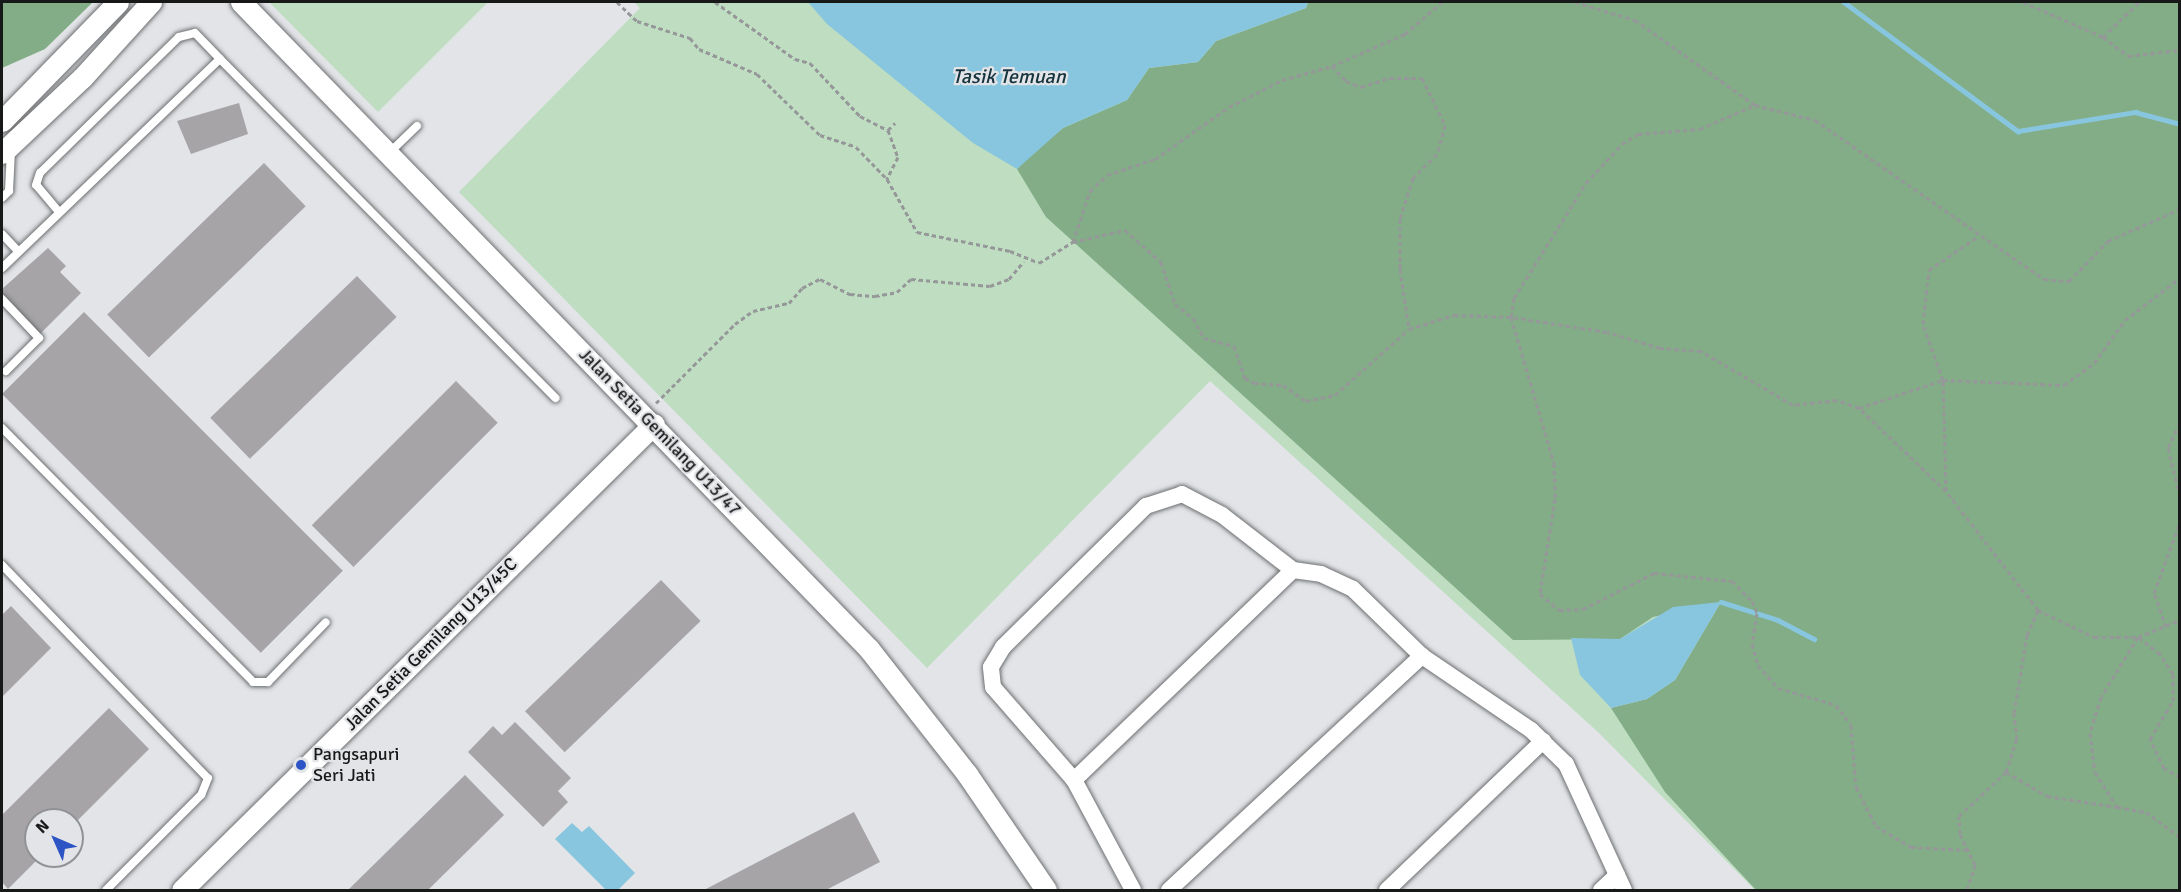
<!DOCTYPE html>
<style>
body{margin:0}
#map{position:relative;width:2181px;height:892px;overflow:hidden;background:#e2e4e7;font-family:Signika,sans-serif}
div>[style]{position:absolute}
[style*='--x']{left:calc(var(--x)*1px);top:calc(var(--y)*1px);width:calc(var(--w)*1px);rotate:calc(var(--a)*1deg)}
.green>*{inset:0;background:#beddc1}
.forest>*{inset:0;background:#82ad86}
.water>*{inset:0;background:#88c6df}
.stream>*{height:4.5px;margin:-2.25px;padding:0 2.25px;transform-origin:2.25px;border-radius:2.25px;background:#88c6df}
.building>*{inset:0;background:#a6a4a7;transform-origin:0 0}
.path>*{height:3px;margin-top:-1.5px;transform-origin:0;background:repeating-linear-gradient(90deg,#959799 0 4.5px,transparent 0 7.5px)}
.roads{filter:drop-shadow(0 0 2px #6d6f71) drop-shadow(0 0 2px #6d6f71)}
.service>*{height:8px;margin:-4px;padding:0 4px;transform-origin:4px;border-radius:4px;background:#fff}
.minor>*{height:16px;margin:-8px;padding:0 8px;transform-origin:8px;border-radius:8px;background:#fff}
.tertiary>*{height:21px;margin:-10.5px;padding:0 10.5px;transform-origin:10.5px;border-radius:10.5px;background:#fff}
.dots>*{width:16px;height:16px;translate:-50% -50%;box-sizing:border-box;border:3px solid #e2e4e7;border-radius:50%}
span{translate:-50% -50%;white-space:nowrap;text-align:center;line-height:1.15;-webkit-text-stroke:4.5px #e2e4e7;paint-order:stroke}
.street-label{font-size:18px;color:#171818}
.poi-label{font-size:18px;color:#171818}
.left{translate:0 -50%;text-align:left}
.water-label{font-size:20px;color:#16343f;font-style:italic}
.frame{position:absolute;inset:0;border:3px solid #171818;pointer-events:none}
.north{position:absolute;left:24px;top:808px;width:60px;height:60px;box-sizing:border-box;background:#e2e4e7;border:2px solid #919294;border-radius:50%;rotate:315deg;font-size:16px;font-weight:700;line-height:24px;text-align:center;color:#171818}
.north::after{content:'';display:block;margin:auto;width:21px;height:27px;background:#2d54c4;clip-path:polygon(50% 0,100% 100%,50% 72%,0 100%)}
</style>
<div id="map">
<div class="green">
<i style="clip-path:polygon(269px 2px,488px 2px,378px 112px)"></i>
<i style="clip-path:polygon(634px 2px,2179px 2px,2179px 890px,1755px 890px,1598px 732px,1210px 381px,927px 668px,459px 192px,640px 8px)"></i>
</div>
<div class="forest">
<i style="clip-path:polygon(2px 2px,93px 2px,45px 49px,2px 68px)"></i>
<i style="clip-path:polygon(1308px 2px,2179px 2px,2179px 890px,1756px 890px,1665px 792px,1611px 708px,1647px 699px,1675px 680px,1721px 602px,1653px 617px,1620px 639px,1513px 640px,1046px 217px,1017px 169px,1036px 150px,1063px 128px,1127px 100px,1149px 68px,1198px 62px,1216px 41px,1306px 8px)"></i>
</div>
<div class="water">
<i style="clip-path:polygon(808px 2px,1308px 2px,1306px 8px,1216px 41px,1198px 62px,1149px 68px,1127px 100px,1063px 128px,1017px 169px,973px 143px,827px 24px)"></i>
<i style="clip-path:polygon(1721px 602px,1675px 680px,1647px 699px,1611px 708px,1580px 675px,1571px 638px,1620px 639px,1673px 607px)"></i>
<i style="clip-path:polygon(572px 823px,582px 832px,589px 826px,635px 873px,618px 890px,606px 890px,555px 839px)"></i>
</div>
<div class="stream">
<i style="--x:1844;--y:2;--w:217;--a:36.6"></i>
<i style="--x:2018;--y:131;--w:119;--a:-9.2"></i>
<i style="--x:2135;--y:112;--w:47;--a:14.9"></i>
<i style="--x:1721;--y:602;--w:60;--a:17.5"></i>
<i style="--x:1778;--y:620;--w:41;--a:27.8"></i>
</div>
<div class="building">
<i style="clip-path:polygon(239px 103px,248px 134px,191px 154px,177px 121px)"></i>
<i style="left:264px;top:163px;width:60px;height:218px;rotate:46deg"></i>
<i style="clip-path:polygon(48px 248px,66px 266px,60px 272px,81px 293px,39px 335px,2px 296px,2px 289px)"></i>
<i style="left:357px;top:276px;width:57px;height:204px;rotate:46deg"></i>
<i style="left:84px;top:312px;width:366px;height:116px;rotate:45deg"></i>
<i style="left:456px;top:381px;width:59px;height:204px;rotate:45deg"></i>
<i style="left:661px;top:580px;width:57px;height:189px;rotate:46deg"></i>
<i style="clip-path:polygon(11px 606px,51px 648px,2px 697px,2px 615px)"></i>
<i style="clip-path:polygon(109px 708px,149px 749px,72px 826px,72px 820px,36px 820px,36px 856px,41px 856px,8px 889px,2px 882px,2px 815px)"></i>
<i style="clip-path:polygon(515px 722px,571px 778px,558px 791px,568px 802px,543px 827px,468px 752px,493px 726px,502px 735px)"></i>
<i style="clip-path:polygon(465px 775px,504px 815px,428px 890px,348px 890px)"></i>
<i style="clip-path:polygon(854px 812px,880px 862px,826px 890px,704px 890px)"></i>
</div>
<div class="path">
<i style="--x:617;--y:2;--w:28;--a:44"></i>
<i style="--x:637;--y:21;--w:56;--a:17.8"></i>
<i style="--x:690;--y:38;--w:14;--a:51"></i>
<i style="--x:699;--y:49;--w:63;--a:23.3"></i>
<i style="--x:757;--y:74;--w:88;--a:44.1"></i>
<i style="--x:820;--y:135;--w:38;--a:18"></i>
<i style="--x:856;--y:147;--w:45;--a:45.9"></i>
<i style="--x:715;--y:2;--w:98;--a:35.5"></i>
<i style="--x:795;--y:59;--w:16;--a:15"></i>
<i style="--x:810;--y:63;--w:73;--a:46.7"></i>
<i style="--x:860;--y:116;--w:31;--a:27"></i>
<i style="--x:888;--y:130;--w:29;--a:70"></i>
<i style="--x:898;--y:157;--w:25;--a:117"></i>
<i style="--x:887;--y:179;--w:61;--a:60.5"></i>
<i style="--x:917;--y:232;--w:95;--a:11.5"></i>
<i style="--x:1010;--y:251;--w:31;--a:22"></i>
<i style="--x:1039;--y:263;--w:40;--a:-32"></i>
<i style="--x:1073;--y:242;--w:53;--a:-13"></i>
<i style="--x:1125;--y:230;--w:48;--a:41.6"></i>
<i style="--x:1161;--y:262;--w:44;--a:71.6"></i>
<i style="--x:1175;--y:304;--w:23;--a:38"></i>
<i style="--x:1193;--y:318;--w:23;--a:61"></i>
<i style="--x:1204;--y:338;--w:31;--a:15"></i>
<i style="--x:1234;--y:346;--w:34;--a:71"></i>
<i style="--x:1245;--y:378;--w:10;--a:29"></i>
<i style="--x:1254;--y:383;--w:29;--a:4"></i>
<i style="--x:1283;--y:385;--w:28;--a:35"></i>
<i style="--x:1306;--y:401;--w:30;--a:-12"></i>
<i style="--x:1335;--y:395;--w:99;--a:-41.7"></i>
<i style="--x:1409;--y:329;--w:47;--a:-17.3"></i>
<i style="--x:1454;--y:315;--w:57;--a:2"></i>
<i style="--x:1511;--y:317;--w:152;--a:73.6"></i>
<i style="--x:1554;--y:463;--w:36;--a:88"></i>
<i style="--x:1555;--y:499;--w:96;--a:99"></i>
<i style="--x:1540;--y:594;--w:25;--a:40"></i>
<i style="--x:1559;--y:610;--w:24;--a:-2"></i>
<i style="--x:1583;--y:609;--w:80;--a:-26.9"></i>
<i style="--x:1654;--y:573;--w:78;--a:5.9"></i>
<i style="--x:1732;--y:581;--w:28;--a:45"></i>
<i style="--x:1752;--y:601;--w:13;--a:67"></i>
<i style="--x:1757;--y:613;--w:31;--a:99"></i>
<i style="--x:1752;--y:644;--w:22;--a:74"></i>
<i style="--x:1758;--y:665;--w:30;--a:49"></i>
<i style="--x:1778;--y:688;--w:60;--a:16.3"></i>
<i style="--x:1836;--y:705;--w:25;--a:53"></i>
<i style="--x:1851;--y:725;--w:62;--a:85.4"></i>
<i style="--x:1856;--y:787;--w:44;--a:62.9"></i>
<i style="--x:1876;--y:826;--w:41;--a:31"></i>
<i style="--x:1911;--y:847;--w:57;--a:3"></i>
<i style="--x:1575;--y:2;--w:63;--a:16.7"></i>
<i style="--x:1635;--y:20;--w:147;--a:35.3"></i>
<i style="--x:2023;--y:2;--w:87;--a:23.6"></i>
<i style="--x:2103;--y:37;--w:31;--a:37"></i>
<i style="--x:2128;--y:56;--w:52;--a:-6.6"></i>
<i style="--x:2103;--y:37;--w:50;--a:-44.2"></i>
<i style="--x:1332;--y:66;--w:21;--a:47"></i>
<i style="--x:1346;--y:81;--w:16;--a:22"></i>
<i style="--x:1361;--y:87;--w:29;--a:-18"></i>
<i style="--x:1389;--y:78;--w:33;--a:0"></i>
<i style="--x:1422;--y:78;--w:52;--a:63.9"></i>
<i style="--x:1445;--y:125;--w:30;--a:105"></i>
<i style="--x:1437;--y:154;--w:34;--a:135"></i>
<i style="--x:1413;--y:178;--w:43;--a:107.6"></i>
<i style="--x:1400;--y:219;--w:50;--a:90"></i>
<i style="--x:1400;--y:269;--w:61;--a:81.5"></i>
<i style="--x:888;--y:130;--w:10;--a:-45"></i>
<i style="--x:1073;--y:242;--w:54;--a:-71.6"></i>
<i style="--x:1090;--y:191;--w:23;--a:-43"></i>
<i style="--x:1107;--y:175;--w:51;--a:-18.4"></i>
<i style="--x:1155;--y:159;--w:90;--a:-35.1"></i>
<i style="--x:1229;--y:107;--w:59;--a:-27"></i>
<i style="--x:1282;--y:80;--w:52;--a:-15.6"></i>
<i style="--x:1332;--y:66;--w:80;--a:-23.7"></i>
<i style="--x:1405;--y:34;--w:49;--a:-40.9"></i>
<i style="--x:656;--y:403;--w:112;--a:-45"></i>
<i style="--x:735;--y:324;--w:22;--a:-36"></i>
<i style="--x:753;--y:311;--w:37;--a:-13"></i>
<i style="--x:789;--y:303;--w:20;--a:-49"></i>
<i style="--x:802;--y:288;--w:20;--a:-27"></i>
<i style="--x:820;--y:279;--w:34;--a:27"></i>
<i style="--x:850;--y:294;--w:25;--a:5"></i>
<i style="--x:875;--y:296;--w:22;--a:-10"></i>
<i style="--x:897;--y:292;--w:19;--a:-43"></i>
<i style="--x:911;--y:279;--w:79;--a:5.1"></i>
<i style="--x:990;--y:286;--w:20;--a:-20"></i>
<i style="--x:1009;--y:279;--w:23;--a:-50"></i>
<i style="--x:1859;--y:408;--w:89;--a:-18.4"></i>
<i style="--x:1943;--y:380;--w:121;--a:2.4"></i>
<i style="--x:2064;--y:385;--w:37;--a:-36"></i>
<i style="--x:2094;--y:363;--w:53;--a:-54.2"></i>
<i style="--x:2125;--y:320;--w:69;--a:-37.4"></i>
<i style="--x:2180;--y:423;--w:28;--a:116"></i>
<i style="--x:2168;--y:448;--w:50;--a:76.2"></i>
<i style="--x:1946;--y:491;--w:111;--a:-91.5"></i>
<i style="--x:1943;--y:380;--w:59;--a:-109.7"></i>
<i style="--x:1923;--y:324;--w:54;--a:-83.7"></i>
<i style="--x:1929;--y:270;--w:58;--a:-34.5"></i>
<i style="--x:2038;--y:610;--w:62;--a:25.7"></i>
<i style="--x:2094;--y:637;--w:44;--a:0"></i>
<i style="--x:2138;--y:637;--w:45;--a:-22"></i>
<i style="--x:2166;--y:627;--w:36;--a:-109"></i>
<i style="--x:2154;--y:593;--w:76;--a:-69.9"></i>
<i style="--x:2006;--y:772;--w:48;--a:30.3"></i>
<i style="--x:2047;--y:796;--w:71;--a:8.9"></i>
<i style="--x:2180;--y:777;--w:18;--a:-151"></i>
<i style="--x:2164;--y:768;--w:32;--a:-116"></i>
<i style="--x:2150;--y:739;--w:44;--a:-58.8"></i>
<i style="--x:2173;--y:701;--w:27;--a:-90"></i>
<i style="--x:2173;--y:674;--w:24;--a:-123"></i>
<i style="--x:2160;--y:654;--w:28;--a:-142"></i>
<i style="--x:2138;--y:637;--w:70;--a:121.7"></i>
<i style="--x:2101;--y:697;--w:38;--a:107"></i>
<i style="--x:2090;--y:733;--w:39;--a:83"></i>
<i style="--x:2095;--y:772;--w:41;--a:57.8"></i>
<i style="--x:2117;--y:807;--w:29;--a:10"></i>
<i style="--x:2146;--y:812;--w:42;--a:36.3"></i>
<i style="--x:1967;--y:890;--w:26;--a:-72"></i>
<i style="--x:1975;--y:865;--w:34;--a:-116"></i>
<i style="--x:1960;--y:834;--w:18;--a:-93"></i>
<i style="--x:1959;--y:816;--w:64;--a:-43.1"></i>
<i style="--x:2006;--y:772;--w:35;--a:-72"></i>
<i style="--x:2017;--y:739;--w:26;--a:-97"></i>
<i style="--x:2014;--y:713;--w:79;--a:-80.5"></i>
<i style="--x:2027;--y:635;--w:27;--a:-66"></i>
<i style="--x:2038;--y:610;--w:150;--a:-127.7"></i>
<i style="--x:1946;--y:491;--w:120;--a:-136.3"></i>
<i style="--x:1859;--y:408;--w:23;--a:-160"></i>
<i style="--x:1837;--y:400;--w:44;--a:173.5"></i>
<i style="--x:1793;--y:405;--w:107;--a:-149.6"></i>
<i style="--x:1701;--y:351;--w:41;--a:-175.8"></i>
<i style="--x:1660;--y:348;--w:55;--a:-163.2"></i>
<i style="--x:1607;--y:332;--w:97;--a:-171.1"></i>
<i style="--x:1511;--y:317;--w:19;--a:-81"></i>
<i style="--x:1514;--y:298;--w:136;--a:-57.9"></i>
<i style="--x:1586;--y:183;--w:53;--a:-47.3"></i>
<i style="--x:1622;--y:144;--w:19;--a:-32"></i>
<i style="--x:1638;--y:134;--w:62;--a:-4.6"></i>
<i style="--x:1700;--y:129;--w:60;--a:-23.6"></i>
<i style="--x:1755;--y:105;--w:62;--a:14"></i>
<i style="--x:1815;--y:120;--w:279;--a:34.8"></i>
<i style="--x:2044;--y:279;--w:25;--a:5"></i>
<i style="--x:2069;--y:281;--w:56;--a:-45.7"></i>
<i style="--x:2108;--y:241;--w:79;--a:-24"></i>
</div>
<div class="roads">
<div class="service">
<i style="--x:389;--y:153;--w:39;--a:-44"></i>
<i style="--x:2;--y:198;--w:10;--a:-45"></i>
<i style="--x:9;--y:191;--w:41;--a:-87.2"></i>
<i style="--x:59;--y:212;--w:35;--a:-130"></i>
<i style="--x:36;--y:185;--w:13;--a:-72"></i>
<i style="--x:40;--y:173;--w:194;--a:-44.4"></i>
<i style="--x:179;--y:37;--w:16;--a:-14"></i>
<i style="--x:195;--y:33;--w:36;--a:46"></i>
<i style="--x:2;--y:234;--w:23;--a:47"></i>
<i style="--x:2;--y:268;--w:302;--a:-43.8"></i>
<i style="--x:220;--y:59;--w:477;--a:45.3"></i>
<i style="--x:2;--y:299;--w:54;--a:46.5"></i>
<i style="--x:39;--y:338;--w:47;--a:135"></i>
<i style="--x:2;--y:428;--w:357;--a:45.3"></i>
<i style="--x:253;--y:682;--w:15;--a:0"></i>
<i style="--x:268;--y:682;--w:83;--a:-46"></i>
<i style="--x:2;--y:565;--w:296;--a:46"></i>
<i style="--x:208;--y:778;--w:18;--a:112"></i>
<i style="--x:201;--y:795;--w:134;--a:135"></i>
</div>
<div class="minor">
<i style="--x:1074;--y:780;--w:303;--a:-43.8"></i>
<i style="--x:1133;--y:890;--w:125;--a:-118.2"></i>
<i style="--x:1074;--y:780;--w:123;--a:-131.1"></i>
<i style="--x:993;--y:687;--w:20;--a:-96"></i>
<i style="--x:991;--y:667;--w:23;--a:-59"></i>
<i style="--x:1003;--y:647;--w:201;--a:-44.6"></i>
<i style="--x:1146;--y:506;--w:38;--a:-18"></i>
<i style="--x:1182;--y:494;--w:45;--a:27.7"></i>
<i style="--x:1222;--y:515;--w:90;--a:37.8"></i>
<i style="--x:1293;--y:570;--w:28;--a:8"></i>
<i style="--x:1321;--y:574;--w:35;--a:25"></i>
<i style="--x:1353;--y:589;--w:96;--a:44.2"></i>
<i style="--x:1422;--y:656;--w:132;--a:34.2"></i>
<i style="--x:1531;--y:730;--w:49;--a:44.2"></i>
<i style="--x:1566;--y:764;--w:139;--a:65.3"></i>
<i style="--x:1169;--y:890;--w:345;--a:-42.8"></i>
<i style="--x:1387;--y:890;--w:216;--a:-43.7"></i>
<i style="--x:1601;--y:890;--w:22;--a:-43"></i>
</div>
<div class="tertiary">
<i style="--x:241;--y:2;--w:902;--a:45.85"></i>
<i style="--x:869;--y:649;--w:159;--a:51.9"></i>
<i style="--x:967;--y:774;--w:140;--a:55.7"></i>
<i style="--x:2;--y:121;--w:166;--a:-45.7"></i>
<i style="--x:2;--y:153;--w:110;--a:-43.2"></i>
<i style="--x:82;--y:78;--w:103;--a:-47.8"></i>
<i style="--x:182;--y:890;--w:663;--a:-44.63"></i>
</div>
</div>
<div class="dots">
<i style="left:301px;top:765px;background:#2d54c4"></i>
</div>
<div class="street-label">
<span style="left:660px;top:432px;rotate:46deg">Jalan Setia Gemilang U13/47</span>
<span style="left:431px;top:644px;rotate:-45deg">Jalan Setia Gemilang U13/45C</span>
</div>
<div class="poi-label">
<span class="left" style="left:313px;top:765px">Pangsapuri<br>Seri Jati</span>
</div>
<div class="water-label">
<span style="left:1009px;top:76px">Tasik Temuan</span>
</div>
<div class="frame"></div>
<div class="north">N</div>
</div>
